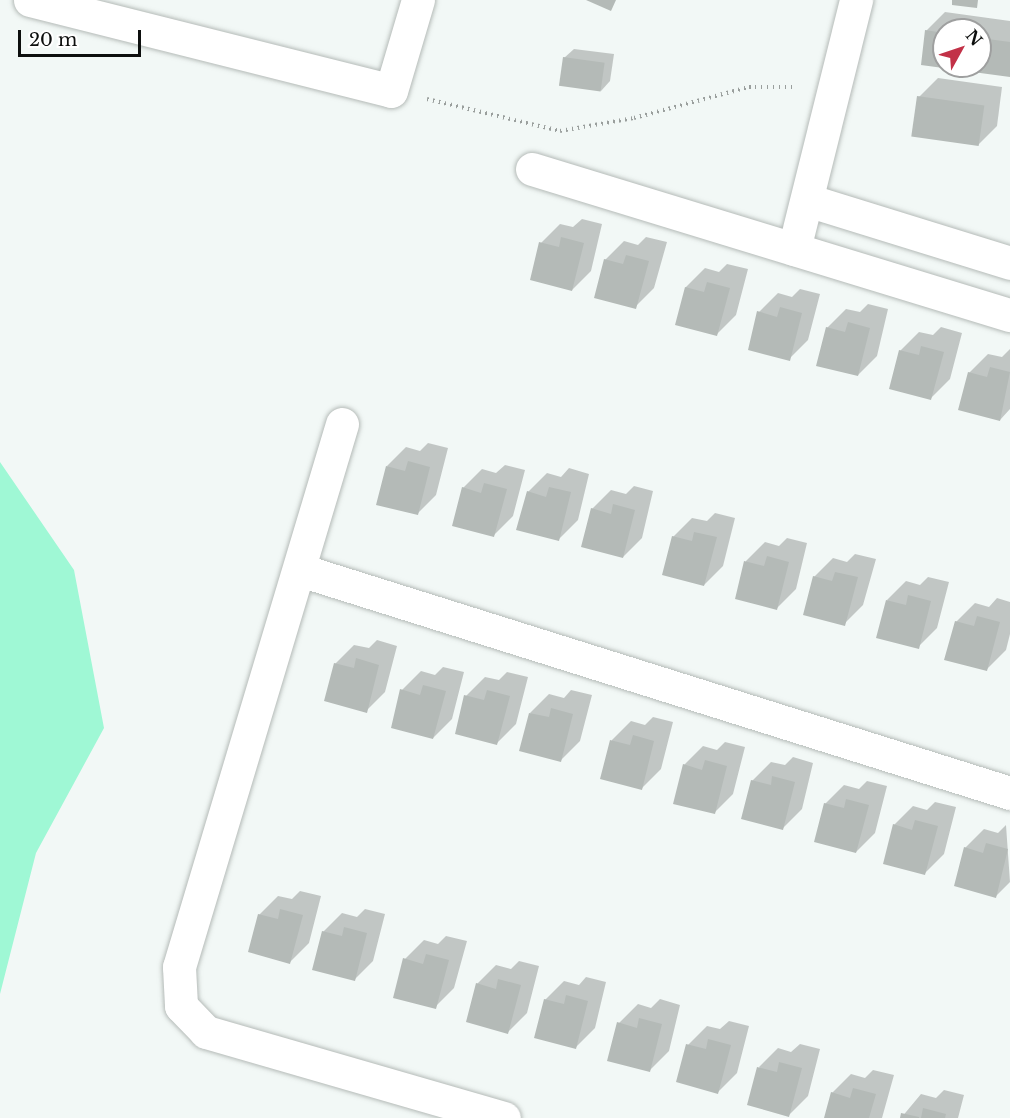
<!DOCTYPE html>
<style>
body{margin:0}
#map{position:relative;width:1010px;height:1118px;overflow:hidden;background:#f2f8f6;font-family:"Libre Baskerville",serif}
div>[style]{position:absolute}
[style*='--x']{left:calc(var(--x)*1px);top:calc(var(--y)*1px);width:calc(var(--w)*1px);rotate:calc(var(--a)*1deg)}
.green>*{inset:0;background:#9ff8d5}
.shadow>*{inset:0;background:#0003}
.building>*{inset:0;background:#b4bab7;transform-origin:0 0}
.path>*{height:4px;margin-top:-2px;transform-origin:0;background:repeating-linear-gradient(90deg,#9a9f9d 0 1.5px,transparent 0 6px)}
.roads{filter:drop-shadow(0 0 2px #b5bbb8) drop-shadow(0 0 2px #b5bbb8)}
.street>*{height:33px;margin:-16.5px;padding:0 16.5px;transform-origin:16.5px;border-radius:16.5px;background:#fff}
span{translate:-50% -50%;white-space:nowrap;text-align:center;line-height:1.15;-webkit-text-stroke:5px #fff;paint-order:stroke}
.north{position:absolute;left:932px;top:18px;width:60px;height:60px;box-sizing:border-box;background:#fff;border:2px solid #9e9f9f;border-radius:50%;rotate:50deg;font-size:16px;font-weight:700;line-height:24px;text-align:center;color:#0d0f0e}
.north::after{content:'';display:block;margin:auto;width:21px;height:27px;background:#c23147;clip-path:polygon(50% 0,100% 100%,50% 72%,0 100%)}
.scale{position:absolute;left:18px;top:30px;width:123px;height:27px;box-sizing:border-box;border:3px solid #0d0f0e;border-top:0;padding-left:8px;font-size:18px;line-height:21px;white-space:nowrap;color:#0d0f0e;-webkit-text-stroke:4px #fff;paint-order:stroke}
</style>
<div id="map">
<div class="green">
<i style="clip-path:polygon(0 462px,74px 570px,104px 728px,36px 853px,0 994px)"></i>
</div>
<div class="shadow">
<i style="clip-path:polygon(evenodd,945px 12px,1010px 21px,1010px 76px,922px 64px,926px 31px,945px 12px,944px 30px,980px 30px,980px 66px,944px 66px,944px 30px)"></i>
<i style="clip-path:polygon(574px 49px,614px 54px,610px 81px,601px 91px,564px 58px)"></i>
<i style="clip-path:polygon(938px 78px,1002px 87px,997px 126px,978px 145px,919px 97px)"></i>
<i style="clip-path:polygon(582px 219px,602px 224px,591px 271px,572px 290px,541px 243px,560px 224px,573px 227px)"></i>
<i style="clip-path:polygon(646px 237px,667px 242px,654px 288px,635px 307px,605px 260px,624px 241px,638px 245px)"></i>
<i style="clip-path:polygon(727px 264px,748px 269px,736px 315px,717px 334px,677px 324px,686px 287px,705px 268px,719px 272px)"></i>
<i style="clip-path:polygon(800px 289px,820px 294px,808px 340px,789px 359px,759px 312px,778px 293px,792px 297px)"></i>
<i style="clip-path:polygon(868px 304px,888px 309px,877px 356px,858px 375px,827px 328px,846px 309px,860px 312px)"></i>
<i style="clip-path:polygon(941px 327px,962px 333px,950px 379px,931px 398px,900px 351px,919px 332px,933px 335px)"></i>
<i style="clip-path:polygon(1010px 349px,1010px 409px,1000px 420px,969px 373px,988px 354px,1002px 357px)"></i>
<i style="clip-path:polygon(428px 443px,448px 448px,436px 495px,417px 514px,387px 466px,406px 447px,420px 451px)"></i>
<i style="clip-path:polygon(505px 465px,525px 470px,513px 516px,494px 535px,463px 488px,482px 469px,496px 473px)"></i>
<i style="clip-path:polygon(569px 468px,589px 474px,578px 520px,559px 539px,528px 492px,547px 473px,561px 477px)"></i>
<i style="clip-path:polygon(634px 486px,653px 491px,642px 538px,623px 557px,592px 509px,611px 490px,626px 494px)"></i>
<i style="clip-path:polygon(715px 513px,735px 518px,723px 566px,704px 585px,673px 537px,692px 518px,707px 521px)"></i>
<i style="clip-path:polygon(787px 538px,807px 543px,796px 589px,777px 608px,737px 598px,746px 561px,765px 542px,779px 546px)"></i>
<i style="clip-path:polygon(855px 554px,876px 559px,863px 605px,844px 624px,814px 577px,833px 558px,847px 562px)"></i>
<i style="clip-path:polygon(928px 577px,949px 582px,937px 628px,918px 647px,887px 600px,906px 581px,920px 585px)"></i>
<i style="clip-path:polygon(997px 598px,1010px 602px,1010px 634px,1006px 650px,987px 669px,956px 622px,975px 603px,989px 607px)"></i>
<i style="clip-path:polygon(377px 640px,397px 646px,385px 692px,366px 711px,335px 664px,354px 645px,369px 648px)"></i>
<i style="clip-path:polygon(443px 667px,464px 672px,452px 719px,433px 738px,402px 690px,421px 671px,435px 675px)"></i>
<i style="clip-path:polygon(507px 672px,528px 677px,516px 724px,497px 743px,466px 696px,485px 677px,499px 680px)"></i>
<i style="clip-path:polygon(571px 690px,592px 695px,580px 741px,561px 760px,530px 713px,549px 694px,564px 698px)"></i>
<i style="clip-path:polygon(653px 717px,673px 722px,661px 769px,642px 788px,602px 778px,612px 740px,631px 721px,645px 725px)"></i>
<i style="clip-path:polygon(725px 742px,745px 747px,733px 794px,714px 813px,684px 765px,703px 746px,717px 750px)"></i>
<i style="clip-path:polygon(793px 757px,813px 763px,802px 809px,783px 828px,752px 781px,771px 762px,785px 765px)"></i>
<i style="clip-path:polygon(867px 781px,887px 786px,875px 833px,856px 852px,825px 804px,844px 785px,859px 789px)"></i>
<i style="clip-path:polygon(935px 802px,956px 807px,944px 854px,925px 873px,894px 825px,913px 806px,927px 810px)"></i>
<i style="clip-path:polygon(1006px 825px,1010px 882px,996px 896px,965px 848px,984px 829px,998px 833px)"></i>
<i style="clip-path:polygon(300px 891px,321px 896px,309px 943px,290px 962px,259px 915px,278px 896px,292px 899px)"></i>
<i style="clip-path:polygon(365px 909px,385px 914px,373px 961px,354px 980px,323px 932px,342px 913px,357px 917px)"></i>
<i style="clip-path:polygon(446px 936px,467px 941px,454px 988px,435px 1007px,405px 959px,424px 940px,438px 944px)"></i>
<i style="clip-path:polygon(519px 961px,539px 966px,527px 1013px,508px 1032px,477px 984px,496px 965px,511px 969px)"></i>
<i style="clip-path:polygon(586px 977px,606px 982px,595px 1028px,576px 1047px,545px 1000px,564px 981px,579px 985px)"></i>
<i style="clip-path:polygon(660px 999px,680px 1005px,669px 1051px,650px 1070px,619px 1023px,638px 1004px,651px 1008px)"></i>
<i style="clip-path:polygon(729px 1021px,749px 1026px,737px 1073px,718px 1092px,688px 1045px,707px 1026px,720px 1029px)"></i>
<i style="clip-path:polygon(800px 1044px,820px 1049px,808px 1096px,789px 1115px,759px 1067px,778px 1048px,791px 1052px)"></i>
<i style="clip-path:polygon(873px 1070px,894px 1075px,882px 1118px,826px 1118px,832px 1093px,851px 1074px,865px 1078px)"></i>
<i style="clip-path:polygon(944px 1090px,964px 1095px,958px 1118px,901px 1118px,921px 1094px,936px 1098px)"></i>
</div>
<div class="building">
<i style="clip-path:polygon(586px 0,616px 0,611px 11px)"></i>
<i style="clip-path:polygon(952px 0,978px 0,977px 8px,952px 5px)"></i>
<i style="clip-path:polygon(925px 30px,944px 33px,944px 66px,980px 66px,980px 38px,1010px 42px,1010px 77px,921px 65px)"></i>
<i style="left:563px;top:57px;width:42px;height:29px;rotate:8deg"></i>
<i style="left:917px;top:96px;width:68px;height:41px;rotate:8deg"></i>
<i style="clip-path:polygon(561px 237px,584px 243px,572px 291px,530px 280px,539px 242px,559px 247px)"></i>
<i style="clip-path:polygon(626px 255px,649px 261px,636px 309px,594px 298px,604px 259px,623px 264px)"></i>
<i style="clip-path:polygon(707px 282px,730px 288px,717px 336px,675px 325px,685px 287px,704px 292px)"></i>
<i style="clip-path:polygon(780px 307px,802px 313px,790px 361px,748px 350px,757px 311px,777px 317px)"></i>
<i style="clip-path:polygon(848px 322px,870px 328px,858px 376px,816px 366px,826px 327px,845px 332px)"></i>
<i style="clip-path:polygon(921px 346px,944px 352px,931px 400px,889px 389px,899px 350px,919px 355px)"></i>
<i style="clip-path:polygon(990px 367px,1010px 372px,1000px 421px,958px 410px,968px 372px,987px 377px)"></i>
<i style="clip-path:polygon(408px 461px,430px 467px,418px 515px,376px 505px,386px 466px,405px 471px)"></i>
<i style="clip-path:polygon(484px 483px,507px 489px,494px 537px,452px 526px,462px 487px,481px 493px)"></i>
<i style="clip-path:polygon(549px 487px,571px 492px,559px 541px,516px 530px,527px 491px,546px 497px)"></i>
<i style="clip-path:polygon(613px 504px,635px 510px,623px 558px,581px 547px,591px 508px,611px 514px)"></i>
<i style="clip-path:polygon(694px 532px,717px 537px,704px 586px,662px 575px,672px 536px,692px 541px)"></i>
<i style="clip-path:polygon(767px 556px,789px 562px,777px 610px,735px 599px,744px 561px,764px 566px)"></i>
<i style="clip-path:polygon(835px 572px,858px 577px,845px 626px,803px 615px,813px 576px,832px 581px)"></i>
<i style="clip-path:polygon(908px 595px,931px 601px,919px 649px,876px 638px,886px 600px,906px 605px)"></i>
<i style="clip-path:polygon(977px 616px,1000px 622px,987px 671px,944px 660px,955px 621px,974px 626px)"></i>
<i style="clip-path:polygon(356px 658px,379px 665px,367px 713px,324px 701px,334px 663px,354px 668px)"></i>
<i style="clip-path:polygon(423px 685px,446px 691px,433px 739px,391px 728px,400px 689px,420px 695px)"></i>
<i style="clip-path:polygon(487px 690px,510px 696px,497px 745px,455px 734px,464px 695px,484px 700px)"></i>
<i style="clip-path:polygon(551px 708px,573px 714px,561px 762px,519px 751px,529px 713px,549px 717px)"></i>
<i style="clip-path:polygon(633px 735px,654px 741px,642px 790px,600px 779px,610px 740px,630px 745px)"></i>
<i style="clip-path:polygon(705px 760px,727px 766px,715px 814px,673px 804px,683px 764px,702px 770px)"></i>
<i style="clip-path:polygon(772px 776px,795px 782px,783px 830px,741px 819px,751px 780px,771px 785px)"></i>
<i style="clip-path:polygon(846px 799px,869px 805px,856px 853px,814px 842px,824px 803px,844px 808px)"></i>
<i style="clip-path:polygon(915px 820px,938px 826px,925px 875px,883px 864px,893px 824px,912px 830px)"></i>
<i style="clip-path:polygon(986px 843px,1008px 849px,996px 898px,954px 886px,964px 847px,983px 853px)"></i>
<i style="clip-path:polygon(280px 909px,303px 915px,290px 964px,248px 952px,258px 914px,278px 919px)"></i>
<i style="clip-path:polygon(344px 927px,367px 933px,355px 981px,312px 970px,322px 931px,342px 936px)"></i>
<i style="clip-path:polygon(426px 954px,449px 960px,436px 1009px,393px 998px,403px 958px,423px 964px)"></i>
<i style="clip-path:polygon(498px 979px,521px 985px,508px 1034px,466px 1022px,476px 983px,496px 989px)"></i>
<i style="clip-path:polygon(566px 995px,588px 1001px,576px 1049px,534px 1038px,544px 999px,564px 1004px)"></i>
<i style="clip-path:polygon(639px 1018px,662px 1024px,650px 1072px,607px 1061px,617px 1022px,637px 1028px)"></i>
<i style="clip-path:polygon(708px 1039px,731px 1045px,718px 1094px,676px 1082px,686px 1044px,706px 1049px)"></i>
<i style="clip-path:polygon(779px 1062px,802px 1068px,789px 1117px,747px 1105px,757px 1067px,777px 1072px)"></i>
<i style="clip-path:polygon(853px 1088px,876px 1094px,869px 1118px,824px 1118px,831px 1092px,850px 1098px)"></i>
<i style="clip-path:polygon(923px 1108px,946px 1114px,945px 1118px,921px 1118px)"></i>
<i style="clip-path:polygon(901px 1113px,919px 1117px,919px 1118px,900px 1118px)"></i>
</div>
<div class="path">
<i style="--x:427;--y:99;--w:137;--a:13.5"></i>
<i style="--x:560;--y:131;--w:75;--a:-10"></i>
<i style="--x:634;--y:118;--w:119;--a:-15.1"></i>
<i style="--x:749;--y:87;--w:46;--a:0"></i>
</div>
<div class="roads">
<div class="street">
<i style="--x:30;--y:0;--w:372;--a:14.1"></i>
<i style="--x:391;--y:91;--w:95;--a:-73.5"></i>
<i style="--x:532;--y:169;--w:500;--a:17"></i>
<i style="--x:807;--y:200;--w:213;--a:17.2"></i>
<i style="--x:794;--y:249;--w:257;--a:-76"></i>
<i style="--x:342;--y:424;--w:567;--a:106.71"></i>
<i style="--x:179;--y:967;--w:39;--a:87"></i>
<i style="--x:181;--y:1006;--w:36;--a:46"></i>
<i style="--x:206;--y:1032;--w:310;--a:16.1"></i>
<i style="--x:300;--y:570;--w:744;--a:17.44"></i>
</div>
</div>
<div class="north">N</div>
<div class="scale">20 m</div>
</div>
